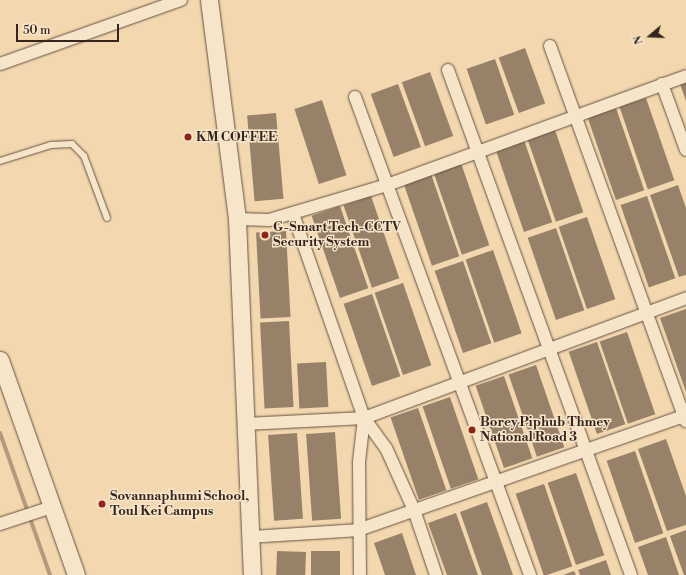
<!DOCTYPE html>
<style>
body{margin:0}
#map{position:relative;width:686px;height:575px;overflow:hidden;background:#f3d7ae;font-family:"Libre Bodoni",serif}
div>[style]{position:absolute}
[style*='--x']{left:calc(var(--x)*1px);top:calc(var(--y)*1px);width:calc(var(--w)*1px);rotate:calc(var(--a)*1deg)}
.stream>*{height:4px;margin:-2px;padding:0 2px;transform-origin:2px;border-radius:2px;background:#b29b7d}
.building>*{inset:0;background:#978269;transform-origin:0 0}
.roads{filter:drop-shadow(0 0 1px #645243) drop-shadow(0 0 1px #645243)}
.lane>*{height:6px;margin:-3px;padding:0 3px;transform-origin:3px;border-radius:3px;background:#f7e5ca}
.street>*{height:12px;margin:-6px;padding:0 6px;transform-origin:6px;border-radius:6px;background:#f7e5ca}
.secondary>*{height:17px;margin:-8.5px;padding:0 8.5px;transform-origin:8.5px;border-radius:8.5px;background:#f7e5ca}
.dots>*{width:11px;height:11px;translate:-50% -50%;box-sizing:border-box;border:2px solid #f7e5ca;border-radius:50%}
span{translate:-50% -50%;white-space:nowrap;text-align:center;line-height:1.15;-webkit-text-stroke:3px #f7e5ca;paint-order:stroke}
.poi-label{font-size:13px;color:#34261f;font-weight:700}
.left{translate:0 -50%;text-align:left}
.north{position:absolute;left:630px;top:16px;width:40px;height:40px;-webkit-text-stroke:3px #f7e5ca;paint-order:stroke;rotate:251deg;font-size:11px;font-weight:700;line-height:16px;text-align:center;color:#34261f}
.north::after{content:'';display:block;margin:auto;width:14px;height:18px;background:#34261f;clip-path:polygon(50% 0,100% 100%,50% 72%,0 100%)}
.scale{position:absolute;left:16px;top:24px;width:103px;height:18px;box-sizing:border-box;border:2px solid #34261f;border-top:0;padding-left:5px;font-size:12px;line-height:14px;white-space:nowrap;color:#34261f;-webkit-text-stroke:3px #f7e5ca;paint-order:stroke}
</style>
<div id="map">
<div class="stream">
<i style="--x:0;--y:433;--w:151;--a:70.6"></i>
</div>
<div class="building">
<i style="left:525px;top:48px;width:59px;height:28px;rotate:70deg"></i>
<i style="left:495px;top:59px;width:59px;height:30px;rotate:71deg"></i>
<i style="left:430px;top:72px;width:68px;height:30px;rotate:70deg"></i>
<i style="clip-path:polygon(686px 82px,686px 101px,680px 84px)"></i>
<i style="left:398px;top:84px;width:67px;height:29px;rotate:70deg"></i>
<i style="left:646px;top:98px;width:87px;height:28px;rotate:71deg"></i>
<i style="left:322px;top:100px;width:79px;height:29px;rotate:72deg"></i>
<i style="left:616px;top:108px;width:87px;height:30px;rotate:71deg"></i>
<i style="left:276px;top:113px;width:86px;height:29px;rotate:85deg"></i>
<i style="left:555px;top:130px;width:87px;height:29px;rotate:71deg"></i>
<i style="left:524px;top:140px;width:87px;height:30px;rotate:71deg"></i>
<i style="left:461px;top:163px;width:87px;height:29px;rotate:71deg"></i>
<i style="left:431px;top:174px;width:87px;height:29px;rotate:71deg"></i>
<i style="clip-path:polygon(678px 185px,686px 208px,686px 275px,679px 277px,650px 195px)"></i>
<i style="left:371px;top:196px;width:87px;height:29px;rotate:71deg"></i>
<i style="left:647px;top:196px;width:87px;height:28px;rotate:71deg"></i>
<i style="left:340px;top:206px;width:87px;height:30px;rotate:71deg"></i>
<i style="left:587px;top:217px;width:87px;height:30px;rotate:71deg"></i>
<i style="left:556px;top:228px;width:87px;height:30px;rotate:71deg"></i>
<i style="left:286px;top:231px;width:86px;height:30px;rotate:87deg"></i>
<i style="left:493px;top:250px;width:88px;height:29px;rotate:71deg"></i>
<i style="left:463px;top:261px;width:87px;height:30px;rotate:71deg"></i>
<i style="left:403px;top:283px;width:87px;height:30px;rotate:71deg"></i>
<i style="left:372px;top:294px;width:87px;height:30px;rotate:71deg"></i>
<i style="clip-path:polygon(686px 309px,686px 392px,660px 318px)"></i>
<i style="left:289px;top:321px;width:86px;height:29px;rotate:87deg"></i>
<i style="left:627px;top:332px;width:87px;height:29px;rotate:71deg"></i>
<i style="left:597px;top:342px;width:87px;height:30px;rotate:71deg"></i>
<i style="left:326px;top:362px;width:45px;height:29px;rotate:87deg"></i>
<i style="left:536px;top:365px;width:87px;height:29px;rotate:71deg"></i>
<i style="left:504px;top:376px;width:87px;height:30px;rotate:71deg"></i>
<i style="left:450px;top:397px;width:87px;height:29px;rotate:71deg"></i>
<i style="left:418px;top:408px;width:87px;height:29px;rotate:71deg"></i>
<i style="left:335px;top:432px;width:87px;height:29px;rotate:86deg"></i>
<i style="left:297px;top:433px;width:86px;height:29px;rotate:86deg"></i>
<i style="clip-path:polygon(666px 439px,686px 496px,686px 525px,667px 531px,638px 449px)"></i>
<i style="left:635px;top:451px;width:87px;height:30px;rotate:71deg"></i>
<i style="left:576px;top:473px;width:87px;height:30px;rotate:71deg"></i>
<i style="left:544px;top:484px;width:87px;height:30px;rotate:71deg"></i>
<i style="clip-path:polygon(487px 502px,513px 575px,482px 575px,460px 512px)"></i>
<i style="clip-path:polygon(456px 513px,478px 575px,447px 575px,428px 523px)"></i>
<i style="clip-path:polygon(686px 530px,686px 575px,684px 575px,670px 536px)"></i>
<i style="clip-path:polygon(402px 533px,416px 575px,385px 575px,374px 543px)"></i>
<i style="clip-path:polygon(666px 537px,679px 575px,648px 575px,638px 547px)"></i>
<i style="left:277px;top:551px;width:29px;height:24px;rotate:2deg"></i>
<i style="left:311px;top:551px;width:29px;height:24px"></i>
<i style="clip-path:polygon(606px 560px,611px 575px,580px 575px,578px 570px)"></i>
<i style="clip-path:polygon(574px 571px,576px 575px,563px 575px)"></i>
</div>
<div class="roads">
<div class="lane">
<i style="--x:0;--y:161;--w:53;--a:-17.4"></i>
<i style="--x:51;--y:145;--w:21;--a:-3"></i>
<i style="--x:72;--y:144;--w:17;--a:45"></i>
<i style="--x:84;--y:156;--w:66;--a:69.6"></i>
</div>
<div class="street">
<i style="--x:550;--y:46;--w:399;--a:70.1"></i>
<i style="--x:0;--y:64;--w:192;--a:-19.5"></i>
<i style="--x:448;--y:70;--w:537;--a:70.08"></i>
<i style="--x:662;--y:84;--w:70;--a:70"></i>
<i style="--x:355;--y:97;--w:509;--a:69.89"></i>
<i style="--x:293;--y:214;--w:216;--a:70.8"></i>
<i style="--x:364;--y:418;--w:44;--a:96.5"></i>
<i style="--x:359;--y:462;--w:113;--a:89.5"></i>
<i style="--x:237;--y:219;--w:32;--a:2"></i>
<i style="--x:269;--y:220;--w:123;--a:-16.5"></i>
<i style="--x:387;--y:185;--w:318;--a:-20"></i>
<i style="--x:364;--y:418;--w:37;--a:54"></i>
<i style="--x:386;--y:448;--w:68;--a:65.7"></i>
<i style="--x:414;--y:510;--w:69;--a:71.3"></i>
<i style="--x:246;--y:424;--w:118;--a:-2.9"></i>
<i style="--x:364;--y:418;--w:344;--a:-20.4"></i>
<i style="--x:0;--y:524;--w:55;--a:-18.1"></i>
<i style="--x:250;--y:537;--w:108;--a:-3.7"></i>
<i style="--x:358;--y:530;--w:348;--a:-19.3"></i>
</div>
<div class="secondary">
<i style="--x:209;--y:0;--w:221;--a:82.7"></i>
<i style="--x:237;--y:219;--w:356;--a:87.6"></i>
<i style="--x:0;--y:360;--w:228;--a:70.5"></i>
</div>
</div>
<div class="dots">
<i style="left:188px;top:137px;background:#8f2418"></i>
<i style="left:265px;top:235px;background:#8f2418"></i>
<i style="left:472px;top:430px;background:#8f2418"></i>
<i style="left:102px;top:504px;background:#8f2418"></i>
</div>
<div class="poi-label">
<span class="left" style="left:196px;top:137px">KM COFFEE</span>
<span class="left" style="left:273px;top:235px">G-Smart Tech-CCTV<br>Security System</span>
<span class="left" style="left:480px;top:430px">Borey Piphub Thmey<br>National Road 3</span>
<span class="left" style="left:110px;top:504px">Sovannaphumi School,<br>Toul Kei Campus</span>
</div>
<div class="north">N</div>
<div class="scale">50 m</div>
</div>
